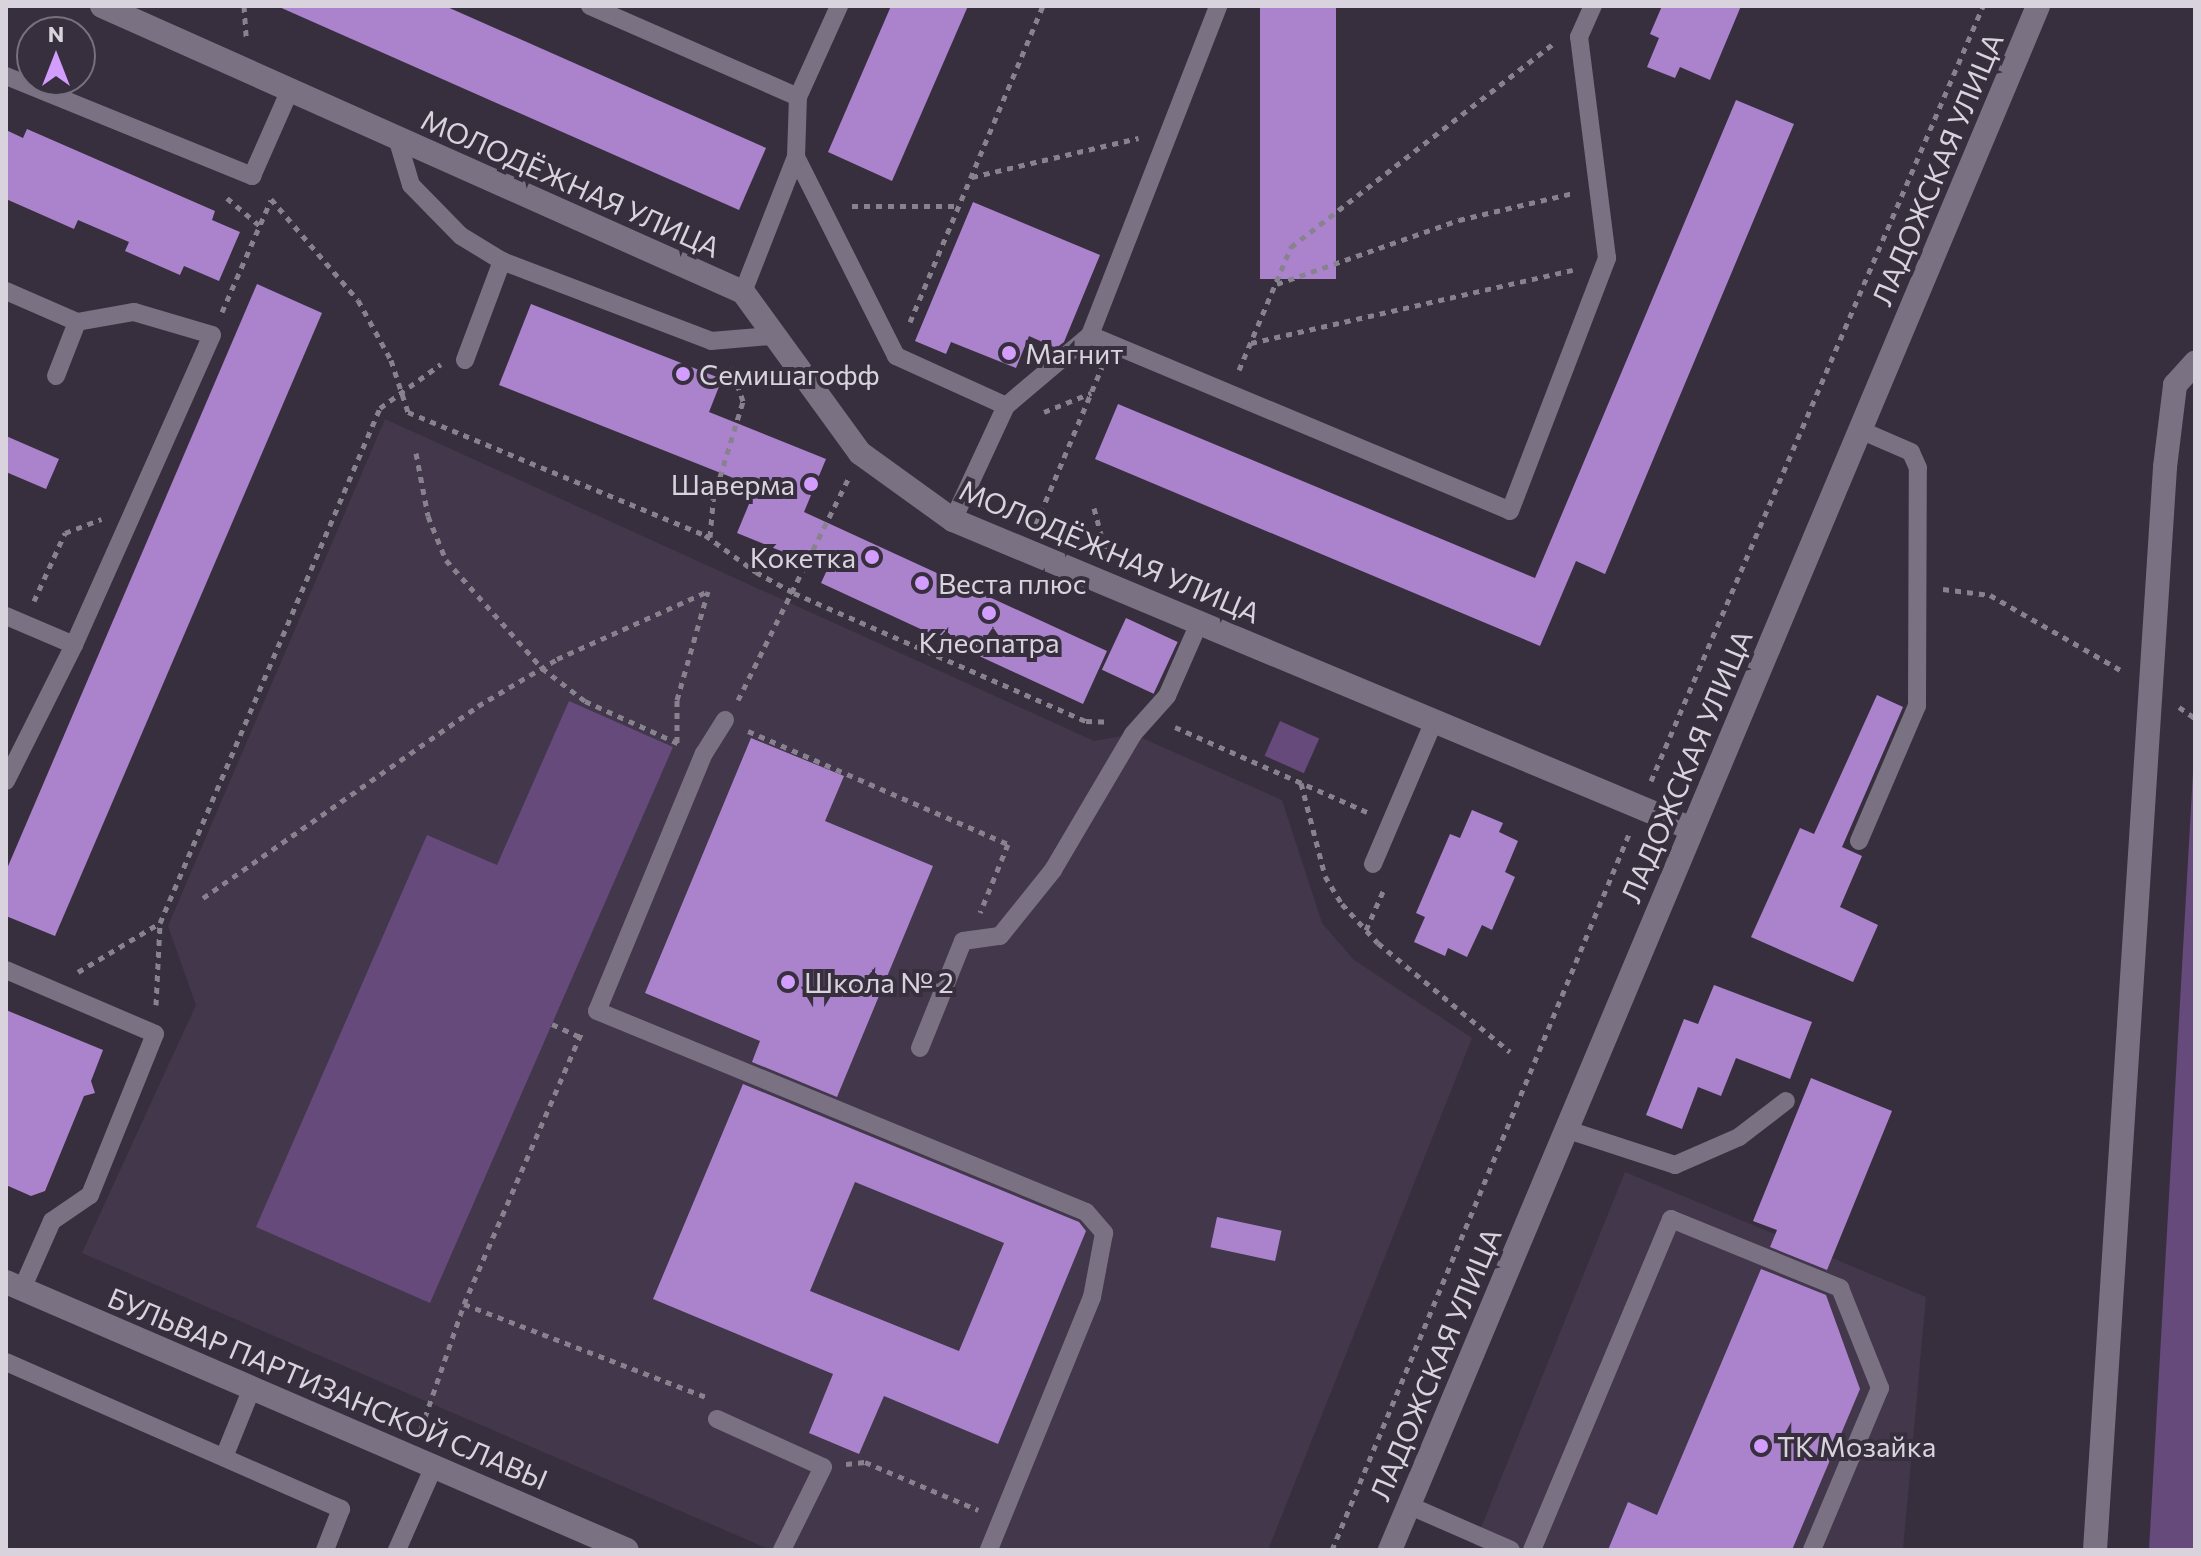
<!DOCTYPE html>
<meta charset="utf-8">
<style>
body{margin:0}
#map{position:relative;width:2201px;height:1556px;overflow:hidden;background:#372f3e;font-family:Commissioner,sans-serif}
div>[style]{position:absolute}
[style*='--x']{left:calc(var(--x)*1px);top:calc(var(--y)*1px);width:calc(var(--w)*1px);rotate:calc(var(--a)*1deg)}
.built>*{inset:0;background:#42374b}
.green>*{inset:0;background:#654a7b;transform-origin:0 0}
.building>*{inset:0;background:#ab83cd;transform-origin:0 0}
.path>*{height:5px;margin-top:-2.5px;transform-origin:0;background:repeating-linear-gradient(90deg,#88828e 0 6px,transparent 0 12px)}
.lane>*{height:18px;margin:-9px;padding:0 9px;transform-origin:9px;border-radius:9px;background:#7a7182}
.street>*{height:24px;margin:-12px;padding:0 12px;transform-origin:12px;border-radius:12px;background:#7a7182}
.secondary>*{height:24px;margin:-12px;padding:0 12px;transform-origin:12px;border-radius:12px;background:#7a7182}
.dots>*{width:22px;height:22px;translate:-50% -50%;box-sizing:border-box;border:4px solid #372f3e;border-radius:50%}
span{translate:-50% -50%;white-space:nowrap;text-align:center;line-height:1.15;-webkit-text-stroke:8px #372f3e;paint-order:stroke}
.street-label{font-size:28px;color:#d8d3dd}
.poi-label{font-size:28px;color:#d8d3dd}
.left{translate:0 -50%;text-align:left}
.right{translate:-100% -50%;text-align:right}
.frame{position:absolute;inset:0;border:8px solid #d8d3dd;pointer-events:none}
.north{position:absolute;left:16px;top:16px;width:80px;height:80px;box-sizing:border-box;background:#372f3e;border:2px solid #77717e;border-radius:50%;rotate:0deg;font-size:22px;font-weight:700;line-height:32px;text-align:center;color:#d8d3dd}
.north::after{content:'';display:block;margin:auto;width:28px;height:36px;background:#d29dfd;clip-path:polygon(50% 0,100% 100%,50% 72%,0 100%)}
</style>
<div id="map">
<div class="built">
<i style="clip-path:polygon(385px 419px,1094px 741px,1133px 734px,1282px 800px,1322px 923px,1354px 960px,1472px 1038px,1268px 1550px,771px 1550px,82px 1253px,196px 1005px,168px 926px)"></i>
<i style="clip-path:polygon(1625px 1172px,1926px 1297px,1903px 1550px,1488px 1550px,1474px 1545px)"></i>
</div>
<div class="green">
<i style="clip-path:polygon(569px 701px,673px 747px,430px 1303px,256px 1227px,427px 835px,497px 865px)"></i>
<i style="left:1280px;top:721px;width:43px;height:38px;rotate:24deg"></i>
<i style="clip-path:polygon(2195px 737px,2195px 1550px,2149px 1550px)"></i>
</div>
<div class="building">
<i style="clip-path:polygon(277px 6px,445px 6px,766px 148px,739px 210px)"></i>
<i style="clip-path:polygon(891px 6px,968px 6px,892px 181px,828px 152px)"></i>
<i style="left:1260px;top:6px;width:76px;height:273px"></i>
<i style="clip-path:polygon(1662px 6px,1741px 6px,1710px 80px,1680px 67px,1675px 78px,1647px 67px,1659px 38px,1650px 34px)"></i>
<i style="clip-path:polygon(1736px 100px,1794px 124px,1605px 574px,1576px 561px,1540px 646px,1095px 459px,1118px 404px,1535px 578px)"></i>
<i style="clip-path:polygon(27px 129px,215px 211px,212px 220px,240px 232px,219px 281px,184px 266px,180px 275px,125px 251px,129px 242px,78px 220px,74px 229px,6px 199px,6px 130px,23px 138px)"></i>
<i style="clip-path:polygon(973px 202px,1100px 255px,1064px 342px,1056px 348px,1029px 336px,1016px 368px,951px 342px,946px 354px,915px 341px)"></i>
<i style="clip-path:polygon(257px 284px,322px 313px,55px 936px,6px 916px,6px 871px)"></i>
<i style="clip-path:polygon(531px 304px,722px 379px,709px 412px,826px 459px,804px 512px,1107px 651px,1083px 704px,821px 583px,827px 570px,737px 533px,756px 487px,499px 385px)"></i>
<i style="clip-path:polygon(6px 436px,59px 459px,46px 489px,6px 472px)"></i>
<i style="left:1126px;top:618px;width:57px;height:57px;rotate:25deg"></i>
<i style="clip-path:polygon(1877px 695px,1903px 707px,1842px 847px,1862px 856px,1840px 907px,1878px 925px,1853px 982px,1751px 937px,1800px 828px,1814px 834px)"></i>
<i style="clip-path:polygon(751px 738px,844px 776px,825px 821px,933px 866px,837px 1097px,752px 1062px,760px 1041px,645px 993px)"></i>
<i style="clip-path:polygon(1472px 810px,1503px 823px,1499px 832px,1518px 841px,1505px 872px,1515px 877px,1492px 930px,1482px 925px,1467px 957px,1448px 948px,1445px 956px,1414px 942px,1425px 917px,1416px 913px,1450px 834px,1460px 838px)"></i>
<i style="clip-path:polygon(1714px 985px,1812px 1022px,1790px 1079px,1736px 1058px,1721px 1096px,1698px 1087px,1682px 1129px,1646px 1115px,1684px 1019px,1698px 1024px)"></i>
<i style="clip-path:polygon(6px 1010px,103px 1050px,91px 1081px,95px 1093px,84px 1096px,45px 1191px,31px 1196px,6px 1185px)"></i>
<i style="clip-path:polygon(1811px 1078px,1892px 1111px,1827px 1270px,1770px 1247px,1777px 1230px,1753px 1221px)"></i>
<i style="clip-path:polygon(evenodd,743px 1084px,1079px 1222px,1086px 1231px,998px 1444px,884px 1396px,859px 1454px,809px 1433px,833px 1374px,653px 1299px,743px 1084px,855px 1182px,1004px 1243px,959px 1351px,810px 1291px,855px 1182px)"></i>
<i style="left:1217px;top:1217px;width:66px;height:31px;rotate:12deg"></i>
<i style="clip-path:polygon(1761px 1269px,1826px 1295px,1860px 1389px,1792px 1550px,1608px 1550px,1628px 1502px,1657px 1515px)"></i>
</div>
<div class="path">
<i style="--x:244;--y:6;--w:31;--a:86"></i>
<i style="--x:972;--y:177;--w:171;--a:-13.2"></i>
<i style="--x:227;--y:198;--w:42;--a:40.2"></i>
<i style="--x:271;--y:199;--w:133;--a:49.3"></i>
<i style="--x:358;--y:300;--w:68;--a:61.2"></i>
<i style="--x:391;--y:360;--w:55;--a:71.9"></i>
<i style="--x:408;--y:412;--w:321;--a:22.5"></i>
<i style="--x:705;--y:535;--w:63;--a:36"></i>
<i style="--x:756;--y:572;--w:43;--a:28.9"></i>
<i style="--x:794;--y:593;--w:319;--a:23.7"></i>
<i style="--x:1086;--y:721;--w:24;--a:2"></i>
<i style="--x:852;--y:206;--w:107;--a:0"></i>
<i style="--x:1277;--y:284;--w:193;--a:-19.4"></i>
<i style="--x:1459;--y:220;--w:117;--a:-13.3"></i>
<i style="--x:222;--y:312;--w:122;--a:-66.4"></i>
<i style="--x:910;--y:322;--w:343;--a:-67.2"></i>
<i style="--x:1251;--y:343;--w:330;--a:-12.8"></i>
<i style="--x:1239;--y:370;--w:134;--a:-67.1"></i>
<i style="--x:1291;--y:247;--w:333;--a:-37.8"></i>
<i style="--x:1044;--y:412;--w:51;--a:-22"></i>
<i style="--x:416;--y:453;--w:64;--a:79.2"></i>
<i style="--x:428;--y:516;--w:48;--a:67.8"></i>
<i style="--x:446;--y:560;--w:144;--a:48.4"></i>
<i style="--x:542;--y:668;--w:54;--a:37.5"></i>
<i style="--x:585;--y:701;--w:104;--a:24.4"></i>
<i style="--x:1094;--y:508;--w:47;--a:75.1"></i>
<i style="--x:1036;--y:524;--w:170;--a:-67.2"></i>
<i style="--x:710;--y:537;--w:37;--a:-85"></i>
<i style="--x:713;--y:500;--w:103;--a:-73.1"></i>
<i style="--x:743;--y:401;--w:36;--a:-109"></i>
<i style="--x:1943;--y:589;--w:47;--a:7.3"></i>
<i style="--x:1990;--y:595;--w:155;--a:29.9"></i>
<i style="--x:34;--y:601;--w:75;--a:-65.5"></i>
<i style="--x:65;--y:533;--w:39;--a:-21"></i>
<i style="--x:738;--y:700;--w:247;--a:-63.5"></i>
<i style="--x:2179;--y:707;--w:19;--a:35"></i>
<i style="--x:1175;--y:727;--w:210;--a:23.9"></i>
<i style="--x:748;--y:731;--w:283;--a:23.5"></i>
<i style="--x:1008;--y:844;--w:74;--a:112.1"></i>
<i style="--x:677;--y:743;--w:43;--a:-90"></i>
<i style="--x:677;--y:700;--w:113;--a:-74.1"></i>
<i style="--x:1651;--y:781;--w:843;--a:-66.81"></i>
<i style="--x:1301;--y:783;--w:96;--a:75.5"></i>
<i style="--x:1325;--y:876;--w:33;--a:59"></i>
<i style="--x:1342;--y:904;--w:53;--a:47.3"></i>
<i style="--x:1378;--y:943;--w:171;--a:39.5"></i>
<i style="--x:203;--y:898;--w:335;--a:-34.9"></i>
<i style="--x:478;--y:706;--w:92;--a:-30.7"></i>
<i style="--x:557;--y:659;--w:166;--a:-24.2"></i>
<i style="--x:1366;--y:930;--w:47;--a:-66.2"></i>
<i style="--x:78;--y:972;--w:96;--a:-30.9"></i>
<i style="--x:156;--y:1005;--w:82;--a:-87.2"></i>
<i style="--x:160;--y:923;--w:560;--a:-66.87"></i>
<i style="--x:380;--y:408;--w:75;--a:-35.8"></i>
<i style="--x:552;--y:1024;--w:31;--a:25"></i>
<i style="--x:464;--y:1304;--w:259;--a:21"></i>
<i style="--x:421;--y:1429;--w:132;--a:-71"></i>
<i style="--x:464;--y:1304;--w:297;--a:-66.6"></i>
<i style="--x:846;--y:1464;--w:19;--a:-6"></i>
<i style="--x:865;--y:1462;--w:123;--a:23"></i>
<i style="--x:1332;--y:1550;--w:775;--a:-67.47"></i>
</div>
<div class="lane">
<i style="--x:590;--y:6;--w:227;--a:23.6"></i>
<i style="--x:6;--y:76;--w:266;--a:22.1"></i>
<i style="--x:252;--y:176;--w:94;--a:-66.2"></i>
<i style="--x:397;--y:138;--w:49;--a:73.4"></i>
<i style="--x:411;--y:185;--w:71;--a:45.6"></i>
<i style="--x:461;--y:236;--w:48;--a:31.4"></i>
<i style="--x:502;--y:261;--w:224;--a:20.9"></i>
<i style="--x:711;--y:341;--w:60;--a:-4.8"></i>
<i style="--x:796;--y:157;--w:223;--a:63.3"></i>
<i style="--x:896;--y:356;--w:121;--a:24.4"></i>
<i style="--x:6;--y:291;--w:77;--a:23.6"></i>
<i style="--x:77;--y:322;--w:58;--a:-10"></i>
<i style="--x:134;--y:312;--w:81;--a:16.4"></i>
<i style="--x:212;--y:335;--w:339;--a:114"></i>
<i style="--x:74;--y:645;--w:152;--a:116.6"></i>
<i style="--x:743;--y:292;--w:145;--a:-68.6"></i>
<i style="--x:796;--y:157;--w:60;--a:-88.1"></i>
<i style="--x:798;--y:97;--w:100;--a:-65.7"></i>
<i style="--x:1090;--y:335;--w:353;--a:-68.7"></i>
<i style="--x:465;--y:360;--w:106;--a:-69.5"></i>
<i style="--x:56;--y:376;--w:58;--a:-68.7"></i>
<i style="--x:953;--y:520;--w:126;--a:-65.1"></i>
<i style="--x:1006;--y:406;--w:110;--a:-40.2"></i>
<i style="--x:1090;--y:335;--w:455;--a:22.7"></i>
<i style="--x:1510;--y:511;--w:271;--a:-69"></i>
<i style="--x:1607;--y:258;--w:223;--a:-97.2"></i>
<i style="--x:1579;--y:37;--w:34;--a:-66"></i>
<i style="--x:6;--y:616;--w:74;--a:23.1"></i>
<i style="--x:725;--y:720;--w:39;--a:122"></i>
<i style="--x:704;--y:753;--w:279;--a:112.5"></i>
<i style="--x:597;--y:1011;--w:529;--a:22.34"></i>
<i style="--x:1086;--y:1212;--w:28;--a:49"></i>
<i style="--x:1104;--y:1233;--w:65;--a:100.6"></i>
<i style="--x:1092;--y:1297;--w:273;--a:112.2"></i>
<i style="--x:1859;--y:841;--w:147;--a:-66.8"></i>
<i style="--x:1917;--y:706;--w:238;--a:-89.8"></i>
<i style="--x:1918;--y:468;--w:17;--a:-114"></i>
<i style="--x:1911;--y:452;--w:56;--a:-156.7"></i>
<i style="--x:1373;--y:864;--w:155;--a:-66.9"></i>
<i style="--x:6;--y:970;--w:162;--a:23.2"></i>
<i style="--x:155;--y:1034;--w:174;--a:112"></i>
<i style="--x:90;--y:1195;--w:46;--a:145.6"></i>
<i style="--x:52;--y:1221;--w:74;--a:113.8"></i>
<i style="--x:920;--y:1048;--w:115;--a:-68.1"></i>
<i style="--x:963;--y:941;--w:37;--a:-8"></i>
<i style="--x:1000;--y:936;--w:85;--a:-51.2"></i>
<i style="--x:1053;--y:870;--w:158;--a:-59.5"></i>
<i style="--x:1133;--y:734;--w:51;--a:-48.2"></i>
<i style="--x:1167;--y:696;--w:80;--a:-66.3"></i>
<i style="--x:1565;--y:1129;--w:116;--a:18.1"></i>
<i style="--x:1675;--y:1165;--w:70;--a:-23.6"></i>
<i style="--x:1739;--y:1137;--w:59;--a:-37.5"></i>
<i style="--x:6;--y:1362;--w:366;--a:23.7"></i>
<i style="--x:341;--y:1509;--w:44;--a:111.3"></i>
<i style="--x:717;--y:1419;--w:116;--a:24.4"></i>
<i style="--x:823;--y:1467;--w:93;--a:116.3"></i>
<i style="--x:224;--y:1457;--w:74;--a:-67.9"></i>
<i style="--x:1408;--y:1505;--w:112;--a:23.6"></i>
<i style="--x:397;--y:1550;--w:92;--a:-66.2"></i>
<i style="--x:1532;--y:1550;--w:359;--a:-67.2"></i>
<i style="--x:1671;--y:1219;--w:183;--a:22.2"></i>
<i style="--x:1840;--y:1288;--w:108;--a:68.2"></i>
<i style="--x:1880;--y:1388;--w:176;--a:112.8"></i>
</div>
<div class="street">
<i style="--x:102;--y:6;--w:702;--a:24.05"></i>
<i style="--x:743;--y:292;--w:199;--a:54"></i>
<i style="--x:860;--y:453;--w:115;--a:35.8"></i>
<i style="--x:953;--y:520;--w:801;--a:22.69"></i>
<i style="--x:6;--y:1282;--w:676;--a:23.34"></i>
<i style="--x:2095;--y:1550;--w:1085;--a:-86.3"></i>
<i style="--x:2165;--y:467;--w:83;--a:-83"></i>
<i style="--x:2175;--y:385;--w:30;--a:-48"></i>
</div>
<div class="secondary">
<i style="--x:1390;--y:1550;--w:1674;--a:-67.23"></i>
</div>
<div class="dots">
<i style="left:1009px;top:353px;background:#d29dfd"></i>
<i style="left:683px;top:374px;background:#d29dfd"></i>
<i style="left:811px;top:484px;background:#d29dfd"></i>
<i style="left:872px;top:557px;background:#d29dfd"></i>
<i style="left:922px;top:583px;background:#d29dfd"></i>
<i style="left:989px;top:613px;background:#d29dfd"></i>
<i style="left:788px;top:982px;background:#d29dfd"></i>
<i style="left:1761px;top:1446px;background:#d29dfd"></i>
</div>
<div class="street-label">
<span style="left:1937px;top:169px;rotate:-67deg">ЛАДОЖСКАЯ УЛИЦА</span>
<span style="left:571px;top:183px;rotate:24deg">МОЛОДЁЖНАЯ УЛИЦА</span>
<span style="left:1110px;top:551px;rotate:23deg">МОЛОДЁЖНАЯ УЛИЦА</span>
<span style="left:1686px;top:766px;rotate:-67deg">ЛАДОЖСКАЯ УЛИЦА</span>
<span style="left:1435px;top:1364px;rotate:-67deg">ЛАДОЖСКАЯ УЛИЦА</span>
<span style="left:328px;top:1388px;rotate:23deg">БУЛЬВАР ПАРТИЗАНСКОЙ СЛАВЫ</span>
</div>
<div class="poi-label">
<span class="left" style="left:1025px;top:353px">Магнит</span>
<span class="left" style="left:699px;top:374px">Семишагофф</span>
<span class="right" style="left:795px;top:484px">Шаверма</span>
<span class="right" style="left:856px;top:557px">Кокетка</span>
<span class="left" style="left:938px;top:583px">Веста плюс</span>
<span style="left:989px;top:642px">Клеопатра</span>
<span class="left" style="left:804px;top:982px">Школа № 2</span>
<span class="left" style="left:1777px;top:1446px">ТК Мозайка</span>
</div>
<div class="frame"></div>
<div class="north">N</div>
</div>
